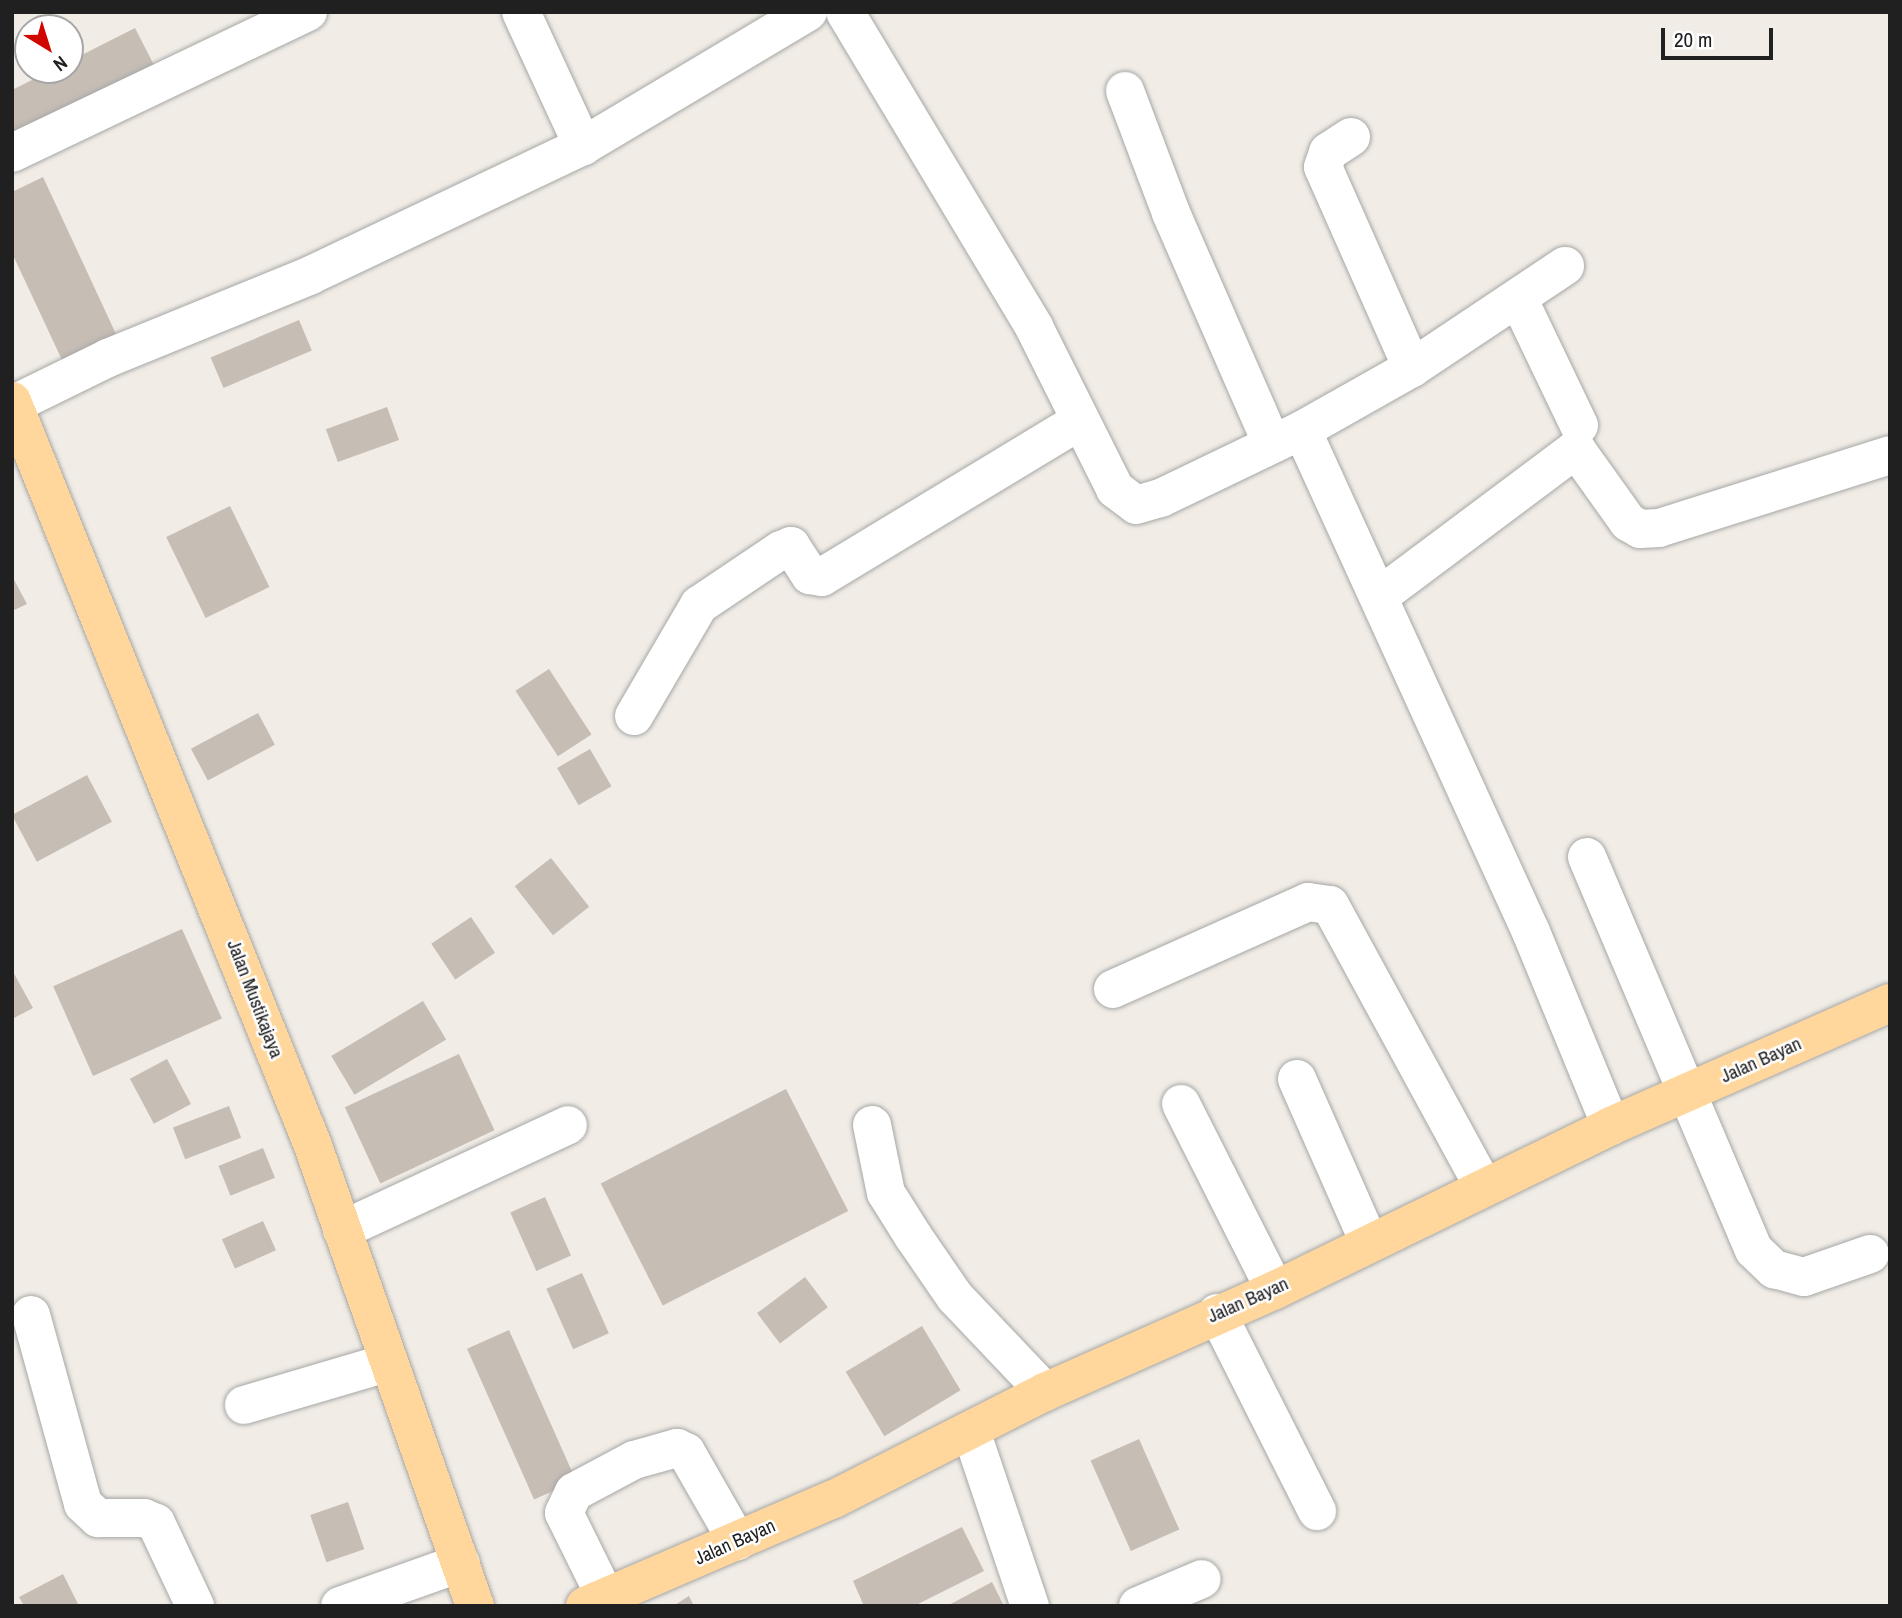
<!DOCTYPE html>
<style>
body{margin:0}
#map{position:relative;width:1902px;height:1618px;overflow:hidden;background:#f1ede6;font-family:"Archivo Narrow",sans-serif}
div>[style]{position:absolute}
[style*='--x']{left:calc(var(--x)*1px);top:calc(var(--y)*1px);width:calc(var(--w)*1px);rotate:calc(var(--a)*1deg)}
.building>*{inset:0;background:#c6bdb5;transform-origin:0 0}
.roads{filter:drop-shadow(0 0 2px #a7a7a7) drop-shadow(0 0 2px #a7a7a7)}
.minor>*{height:38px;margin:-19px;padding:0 19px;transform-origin:19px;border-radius:19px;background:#fff}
.major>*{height:38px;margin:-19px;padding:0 19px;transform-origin:19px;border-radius:19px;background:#ffd79d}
span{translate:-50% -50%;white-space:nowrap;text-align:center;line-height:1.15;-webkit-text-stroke:5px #fff;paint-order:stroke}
.street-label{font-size:19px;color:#202020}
.frame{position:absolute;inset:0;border:14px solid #202020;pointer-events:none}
.north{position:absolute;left:14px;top:14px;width:70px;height:70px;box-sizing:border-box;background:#fff;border:2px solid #a6a6a6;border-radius:50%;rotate:142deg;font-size:19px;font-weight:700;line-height:28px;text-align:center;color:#202020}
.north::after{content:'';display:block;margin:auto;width:24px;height:32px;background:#d00600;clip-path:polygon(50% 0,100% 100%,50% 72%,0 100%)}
.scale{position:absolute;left:1661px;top:28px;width:112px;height:32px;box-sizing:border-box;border:4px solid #202020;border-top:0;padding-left:9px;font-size:21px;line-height:24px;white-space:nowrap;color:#202020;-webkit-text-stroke:5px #fff;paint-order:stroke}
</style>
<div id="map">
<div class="building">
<i style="clip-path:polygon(135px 28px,156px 69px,12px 142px,12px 90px,52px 70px,70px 70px,70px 61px)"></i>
<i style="clip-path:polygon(43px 177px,116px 334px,62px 360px,12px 253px,12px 192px)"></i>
<i style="left:299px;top:320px;width:33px;height:96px;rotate:67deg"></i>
<i style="left:387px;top:407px;width:35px;height:65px;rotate:70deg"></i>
<i style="left:230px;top:506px;width:90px;height:71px;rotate:64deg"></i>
<i style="clip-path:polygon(12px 576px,27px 604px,12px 611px)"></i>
<i style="left:549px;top:669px;width:78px;height:40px;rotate:57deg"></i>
<i style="left:258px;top:713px;width:36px;height:76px;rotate:62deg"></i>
<i style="left:590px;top:749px;width:43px;height:38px;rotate:60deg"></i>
<i style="left:87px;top:775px;width:53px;height:85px;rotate:62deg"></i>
<i style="left:551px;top:858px;width:62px;height:46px;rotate:52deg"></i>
<i style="left:471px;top:917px;width:43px;height:48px;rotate:56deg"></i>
<i style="left:182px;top:929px;width:98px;height:141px;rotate:66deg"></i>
<i style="clip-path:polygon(12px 970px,33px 1008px,12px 1019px)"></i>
<i style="left:423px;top:1001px;width:45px;height:107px;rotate:59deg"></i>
<i style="left:459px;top:1054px;width:84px;height:126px;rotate:65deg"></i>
<i style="left:167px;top:1059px;width:51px;height:42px;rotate:62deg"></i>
<i style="left:786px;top:1089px;width:137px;height:208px;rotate:63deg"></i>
<i style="left:229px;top:1106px;width:34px;height:60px;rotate:69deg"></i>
<i style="left:263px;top:1148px;width:32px;height:48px;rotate:68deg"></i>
<i style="left:545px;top:1197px;width:64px;height:38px;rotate:66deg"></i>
<i style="left:263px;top:1221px;width:32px;height:45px;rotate:66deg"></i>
<i style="left:582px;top:1273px;width:66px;height:39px;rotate:66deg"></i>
<i style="left:805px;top:1277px;width:38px;height:60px;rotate:53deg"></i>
<i style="left:922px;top:1326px;width:75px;height:89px;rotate:59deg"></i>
<i style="left:509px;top:1330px;width:165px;height:46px;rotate:66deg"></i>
<i style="left:1139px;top:1439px;width:99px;height:53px;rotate:66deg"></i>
<i style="left:348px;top:1502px;width:50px;height:40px;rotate:71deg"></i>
<i style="clip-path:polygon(962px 1527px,984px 1571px,914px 1606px,864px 1606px,853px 1581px)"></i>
<i style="clip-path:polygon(63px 1574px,79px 1606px,24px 1606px,19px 1597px)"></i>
<i style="clip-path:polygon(992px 1582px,1004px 1606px,947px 1606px)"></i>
<i style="clip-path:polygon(689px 1596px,694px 1606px,673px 1606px)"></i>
</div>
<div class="roads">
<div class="minor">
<i style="--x:521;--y:12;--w:148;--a:65.2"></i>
<i style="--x:845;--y:12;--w:367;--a:59"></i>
<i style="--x:1034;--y:327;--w:181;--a:63.4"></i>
<i style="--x:1115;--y:489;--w:26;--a:37"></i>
<i style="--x:1136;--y:505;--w:26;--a:-16"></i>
<i style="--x:1161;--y:498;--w:157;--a:-25.7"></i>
<i style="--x:1302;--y:430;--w:126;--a:-29.4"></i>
<i style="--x:1412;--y:368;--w:184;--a:-33.7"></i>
<i style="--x:1125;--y:91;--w:130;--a:69.3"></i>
<i style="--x:1171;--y:213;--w:252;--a:66.4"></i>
<i style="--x:1351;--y:137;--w:27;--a:147"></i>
<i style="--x:1328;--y:152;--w:16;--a:108"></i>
<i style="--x:1323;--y:167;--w:220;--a:66.1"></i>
<i style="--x:12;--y:153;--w:328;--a:-25.5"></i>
<i style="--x:1519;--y:300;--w:139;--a:64.4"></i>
<i style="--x:14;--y:404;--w:105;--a:-26.1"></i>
<i style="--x:108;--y:358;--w:219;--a:-22.2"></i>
<i style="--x:311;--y:275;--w:301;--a:-25.4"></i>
<i style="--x:583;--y:146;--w:262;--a:-30.8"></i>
<i style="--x:1302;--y:430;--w:552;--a:65.48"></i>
<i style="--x:1531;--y:932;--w:210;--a:67.6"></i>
<i style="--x:1381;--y:595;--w:244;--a:-36.8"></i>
<i style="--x:1576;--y:449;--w:90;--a:54.5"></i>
<i style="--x:1628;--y:522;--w:14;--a:30"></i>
<i style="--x:1640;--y:529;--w:19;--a:-3"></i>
<i style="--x:1659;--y:528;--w:242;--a:-17.5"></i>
<i style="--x:634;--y:716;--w:129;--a:-59.6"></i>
<i style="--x:699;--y:605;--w:99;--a:-33.9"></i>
<i style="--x:781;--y:550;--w:11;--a:-22"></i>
<i style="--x:791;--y:546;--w:35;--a:57"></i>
<i style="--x:810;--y:575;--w:12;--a:9"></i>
<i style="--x:822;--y:577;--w:301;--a:-31.2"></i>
<i style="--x:1587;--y:857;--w:427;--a:67"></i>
<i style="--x:1754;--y:1250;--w:28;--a:44"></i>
<i style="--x:1774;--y:1269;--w:31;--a:15"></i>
<i style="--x:1804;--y:1277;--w:70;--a:-19.2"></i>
<i style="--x:1113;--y:989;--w:214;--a:-24"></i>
<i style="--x:1308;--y:902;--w:22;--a:8"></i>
<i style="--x:1330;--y:905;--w:321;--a:61.4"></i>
<i style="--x:1297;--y:1079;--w:178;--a:66.2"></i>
<i style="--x:1181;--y:1104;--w:208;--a:63.2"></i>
<i style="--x:872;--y:1125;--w:69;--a:78.4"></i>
<i style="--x:886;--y:1193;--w:51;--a:57.9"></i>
<i style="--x:913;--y:1236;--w:74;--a:55.5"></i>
<i style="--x:955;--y:1297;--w:131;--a:46.5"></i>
<i style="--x:342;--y:1230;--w:249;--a:-24.9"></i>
<i style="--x:1217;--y:1313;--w:222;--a:63.2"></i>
<i style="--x:31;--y:1315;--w:196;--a:74.6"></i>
<i style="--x:83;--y:1504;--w:21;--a:43"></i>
<i style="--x:98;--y:1518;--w:46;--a:0"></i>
<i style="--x:144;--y:1518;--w:13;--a:23"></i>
<i style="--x:156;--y:1523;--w:92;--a:64.8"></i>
<i style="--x:244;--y:1405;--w:149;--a:-16.4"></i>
<i style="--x:971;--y:1431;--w:185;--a:71.4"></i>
<i style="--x:607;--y:1600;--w:97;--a:-116.3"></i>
<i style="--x:564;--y:1513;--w:23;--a:-65"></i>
<i style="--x:574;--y:1492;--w:68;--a:-28.1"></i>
<i style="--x:634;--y:1460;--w:45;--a:-15.6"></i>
<i style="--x:677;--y:1448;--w:10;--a:24"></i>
<i style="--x:686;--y:1452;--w:103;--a:60.2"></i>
<i style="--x:340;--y:1606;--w:128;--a:-19.6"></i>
<i style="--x:1138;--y:1606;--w:69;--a:-22.9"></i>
</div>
<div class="major">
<i style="--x:12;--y:401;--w:800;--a:67.99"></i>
<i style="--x:312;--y:1143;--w:491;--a:70.6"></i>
<i style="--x:585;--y:1606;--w:271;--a:-23.3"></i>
<i style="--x:834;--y:1499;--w:237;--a:-26.9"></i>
<i style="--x:1045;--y:1392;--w:252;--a:-23.9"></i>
<i style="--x:1275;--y:1290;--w:374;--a:-26"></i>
<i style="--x:1611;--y:1126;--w:305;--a:-23.8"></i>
</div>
</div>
<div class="street-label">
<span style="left:255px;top:999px;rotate:69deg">Jalan Mustikajaya</span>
<span style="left:1761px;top:1060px;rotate:-24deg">Jalan Bayan</span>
<span style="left:1248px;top:1300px;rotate:-24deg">Jalan Bayan</span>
<span style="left:735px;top:1542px;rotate:-24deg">Jalan Bayan</span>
</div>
<div class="frame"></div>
<div class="north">N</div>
<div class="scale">20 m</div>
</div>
